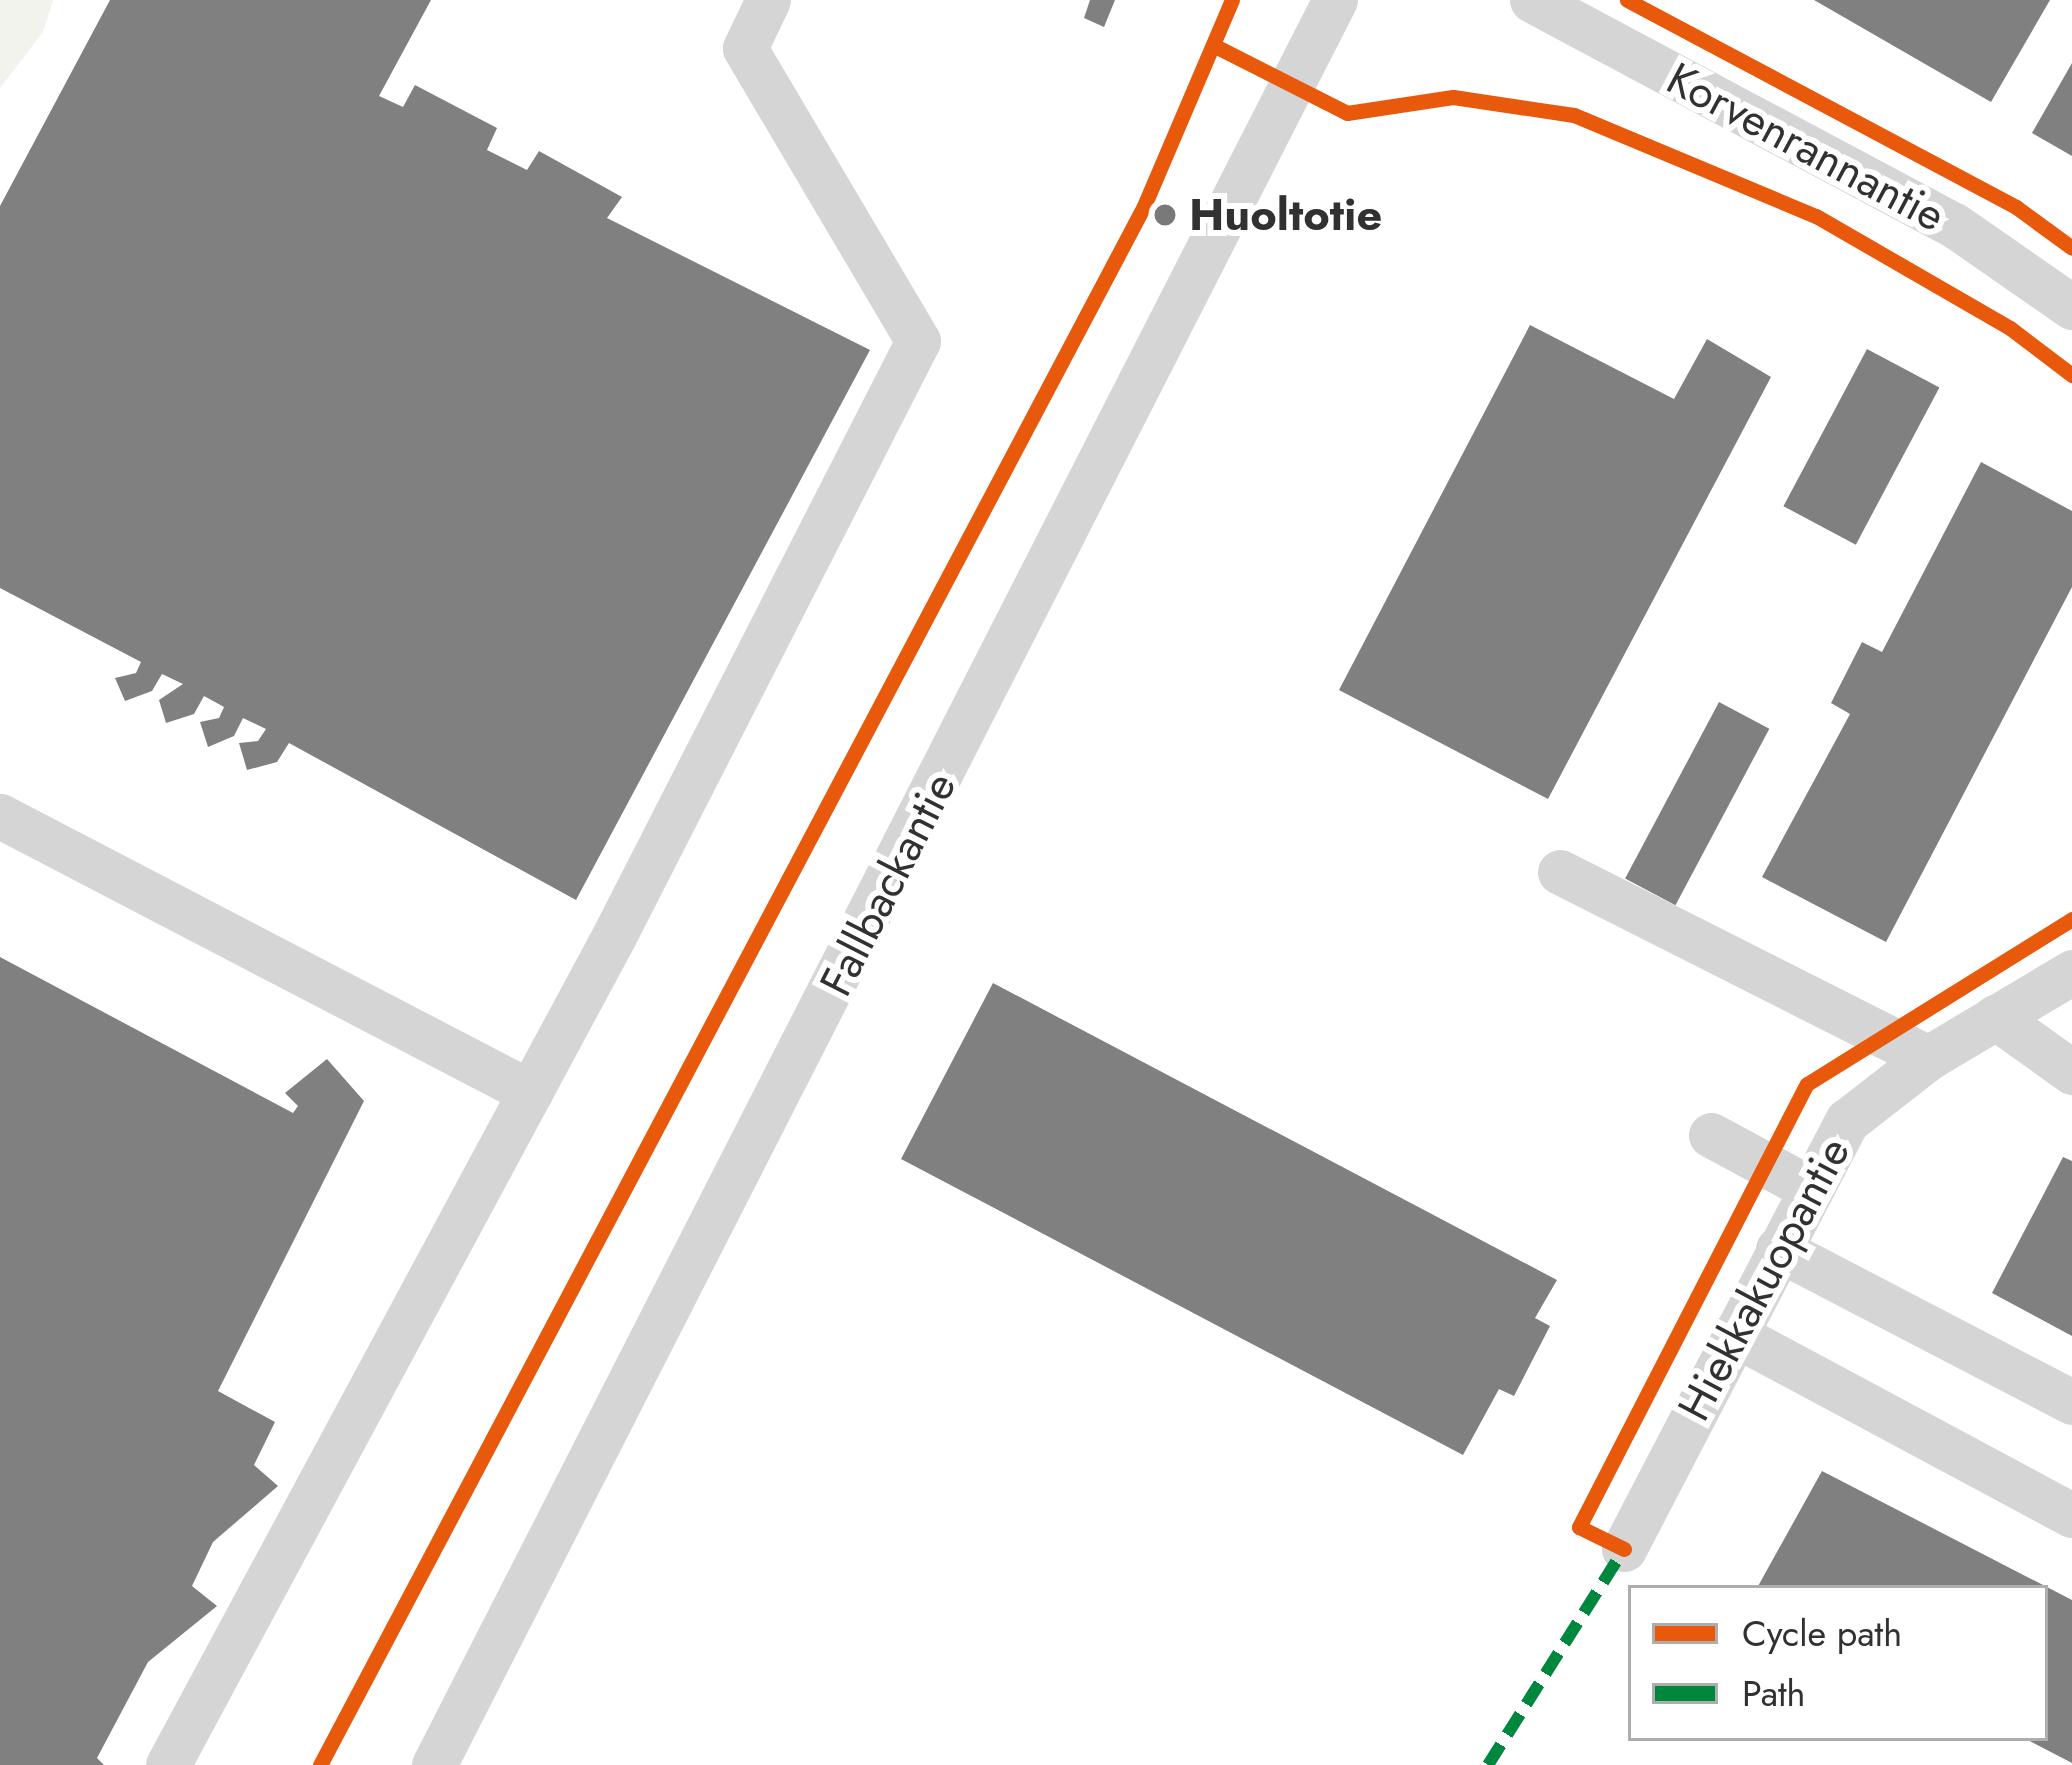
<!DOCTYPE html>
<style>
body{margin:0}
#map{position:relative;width:2072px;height:1765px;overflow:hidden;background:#fff;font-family:Jost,sans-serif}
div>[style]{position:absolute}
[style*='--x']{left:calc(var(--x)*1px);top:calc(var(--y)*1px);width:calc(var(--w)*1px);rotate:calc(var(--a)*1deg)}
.green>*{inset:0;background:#f1f3ec}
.building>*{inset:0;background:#808080;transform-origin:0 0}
.minor>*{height:45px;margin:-22.5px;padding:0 22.5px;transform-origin:22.5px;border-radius:22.5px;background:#d5d5d5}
.quiet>*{height:12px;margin-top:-6px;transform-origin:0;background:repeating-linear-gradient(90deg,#00873e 0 24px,transparent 0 36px)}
.cycleway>*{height:15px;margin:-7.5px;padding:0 7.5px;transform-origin:7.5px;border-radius:7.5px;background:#e8590c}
.dots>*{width:33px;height:33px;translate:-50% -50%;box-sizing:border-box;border:6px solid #fff;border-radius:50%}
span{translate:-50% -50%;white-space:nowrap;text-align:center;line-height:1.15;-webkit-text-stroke:12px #fff;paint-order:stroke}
.street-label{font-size:45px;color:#313131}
.poi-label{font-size:45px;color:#313131;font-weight:700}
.left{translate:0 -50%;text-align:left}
.legend{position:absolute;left:1628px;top:1585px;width:420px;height:156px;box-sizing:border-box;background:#fff;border:3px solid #adadad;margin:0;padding:15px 21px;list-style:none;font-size:36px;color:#313131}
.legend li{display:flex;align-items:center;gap:24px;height:60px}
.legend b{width:60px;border:3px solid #adadad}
</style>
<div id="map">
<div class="green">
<i style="clip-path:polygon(0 0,53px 0,43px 32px,0 88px)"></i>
</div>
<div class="building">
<i style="clip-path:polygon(110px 0,431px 0,379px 96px,403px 107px,415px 85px,497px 128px,487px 150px,527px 170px,539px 151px,622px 197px,607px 218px,870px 350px,576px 900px,289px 743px,277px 762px,247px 770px,239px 743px,258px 741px,266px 729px,243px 718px,234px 736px,208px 747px,200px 722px,219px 718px,224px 707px,204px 696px,194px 714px,166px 723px,159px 700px,183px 684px,162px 674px,152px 691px,125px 701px,115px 678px,136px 673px,141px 662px,0 588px,0 206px)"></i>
<i style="clip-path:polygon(1090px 0,1115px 0,1104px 27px,1084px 18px)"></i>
<i style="clip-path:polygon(1814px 0,2050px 0,1991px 102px)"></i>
<i style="clip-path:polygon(2072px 63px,2072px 156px,2032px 133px)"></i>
<i style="clip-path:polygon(1530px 325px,1674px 399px,1707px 339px,1771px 377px,1548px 799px,1339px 690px)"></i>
<i style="left:1867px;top:349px;width:82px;height:178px;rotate:28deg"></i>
<i style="clip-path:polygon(1981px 462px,2072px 511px,2072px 587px,1886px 942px,1762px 877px,1850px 714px,1831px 703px,1862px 642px,1882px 652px)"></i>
<i style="left:1719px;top:702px;width:57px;height:200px;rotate:28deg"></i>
<i style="clip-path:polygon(0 957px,293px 1113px,298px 1106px,285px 1093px,327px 1059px,364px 1101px,218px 1391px,275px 1422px,254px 1465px,278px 1486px,213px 1542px,192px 1586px,217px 1606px,148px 1662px,97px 1758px,104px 1765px,0 1765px)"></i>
<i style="clip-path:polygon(993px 983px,1557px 1280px,1535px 1318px,1550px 1326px,1514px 1396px,1499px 1389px,1463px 1455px,901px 1159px)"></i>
<i style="clip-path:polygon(2063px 1157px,2072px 1161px,2072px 1336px,1992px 1293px)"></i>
<i style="clip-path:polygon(1822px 1471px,2072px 1600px,2072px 1763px,2024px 1738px,2045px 1738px,2045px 1588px,1757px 1588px)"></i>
</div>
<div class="minor">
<i style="--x:1532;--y:0;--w:478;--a:28.1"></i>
<i style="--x:1954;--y:225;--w:144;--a:34.8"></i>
<i style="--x:0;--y:816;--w:598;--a:27.51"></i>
<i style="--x:1560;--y:872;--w:412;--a:26.8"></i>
<i style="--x:1995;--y:1017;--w:95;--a:35.5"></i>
<i style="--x:1711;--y:1135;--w:114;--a:28.4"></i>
<i style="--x:1778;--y:1249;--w:331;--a:27.5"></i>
<i style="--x:1734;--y:1334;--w:383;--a:28.2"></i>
<i style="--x:1624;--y:1549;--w:483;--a:-62.5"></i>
<i style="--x:1847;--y:1121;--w:103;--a:-37.9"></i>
<i style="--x:1928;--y:1058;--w:168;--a:-30.8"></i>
<i style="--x:168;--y:1765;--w:941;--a:-61.72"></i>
<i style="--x:614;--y:936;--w:668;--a:-62.94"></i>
<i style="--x:918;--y:341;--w:340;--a:-120.6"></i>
<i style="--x:745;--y:48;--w:53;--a:-64.4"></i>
<i style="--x:434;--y:1765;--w:1982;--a:-62.96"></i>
</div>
<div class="quiet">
<i style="--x:1488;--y:1765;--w:255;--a:-57.8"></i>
</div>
<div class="cycleway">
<i style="--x:1627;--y:0;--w:441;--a:28"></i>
<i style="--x:2016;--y:207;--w:69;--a:36.2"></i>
<i style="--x:1217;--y:47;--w:146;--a:26.9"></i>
<i style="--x:1347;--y:113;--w:107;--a:-8.6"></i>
<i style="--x:1453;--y:97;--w:122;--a:8.5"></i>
<i style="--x:1574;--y:115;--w:262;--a:22.7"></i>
<i style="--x:1816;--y:216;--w:224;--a:30"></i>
<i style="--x:2010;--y:328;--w:78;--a:37.2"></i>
<i style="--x:1624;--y:1549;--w:50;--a:-153.9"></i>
<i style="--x:1579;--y:1527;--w:498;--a:-62.8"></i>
<i style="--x:1807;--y:1084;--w:312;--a:-31.9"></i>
<i style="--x:320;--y:1765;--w:1763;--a:-62.14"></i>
<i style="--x:1144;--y:206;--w:224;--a:-66.9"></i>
</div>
<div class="dots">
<i style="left:1165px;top:215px;background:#797979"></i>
</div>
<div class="street-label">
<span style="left:1806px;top:147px;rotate:28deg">Korvenrannantie</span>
<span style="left:888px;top:884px;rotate:-63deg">Fallbackantie</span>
<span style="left:1764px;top:1279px;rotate:-62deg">Hiekkakuopantie</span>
</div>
<div class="poi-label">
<span class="left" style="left:1189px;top:215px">Huoltotie</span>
</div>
<ul class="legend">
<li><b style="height:15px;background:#e8590c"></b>Cycle path</li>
<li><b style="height:15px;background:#00873e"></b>Path</li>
</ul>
</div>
